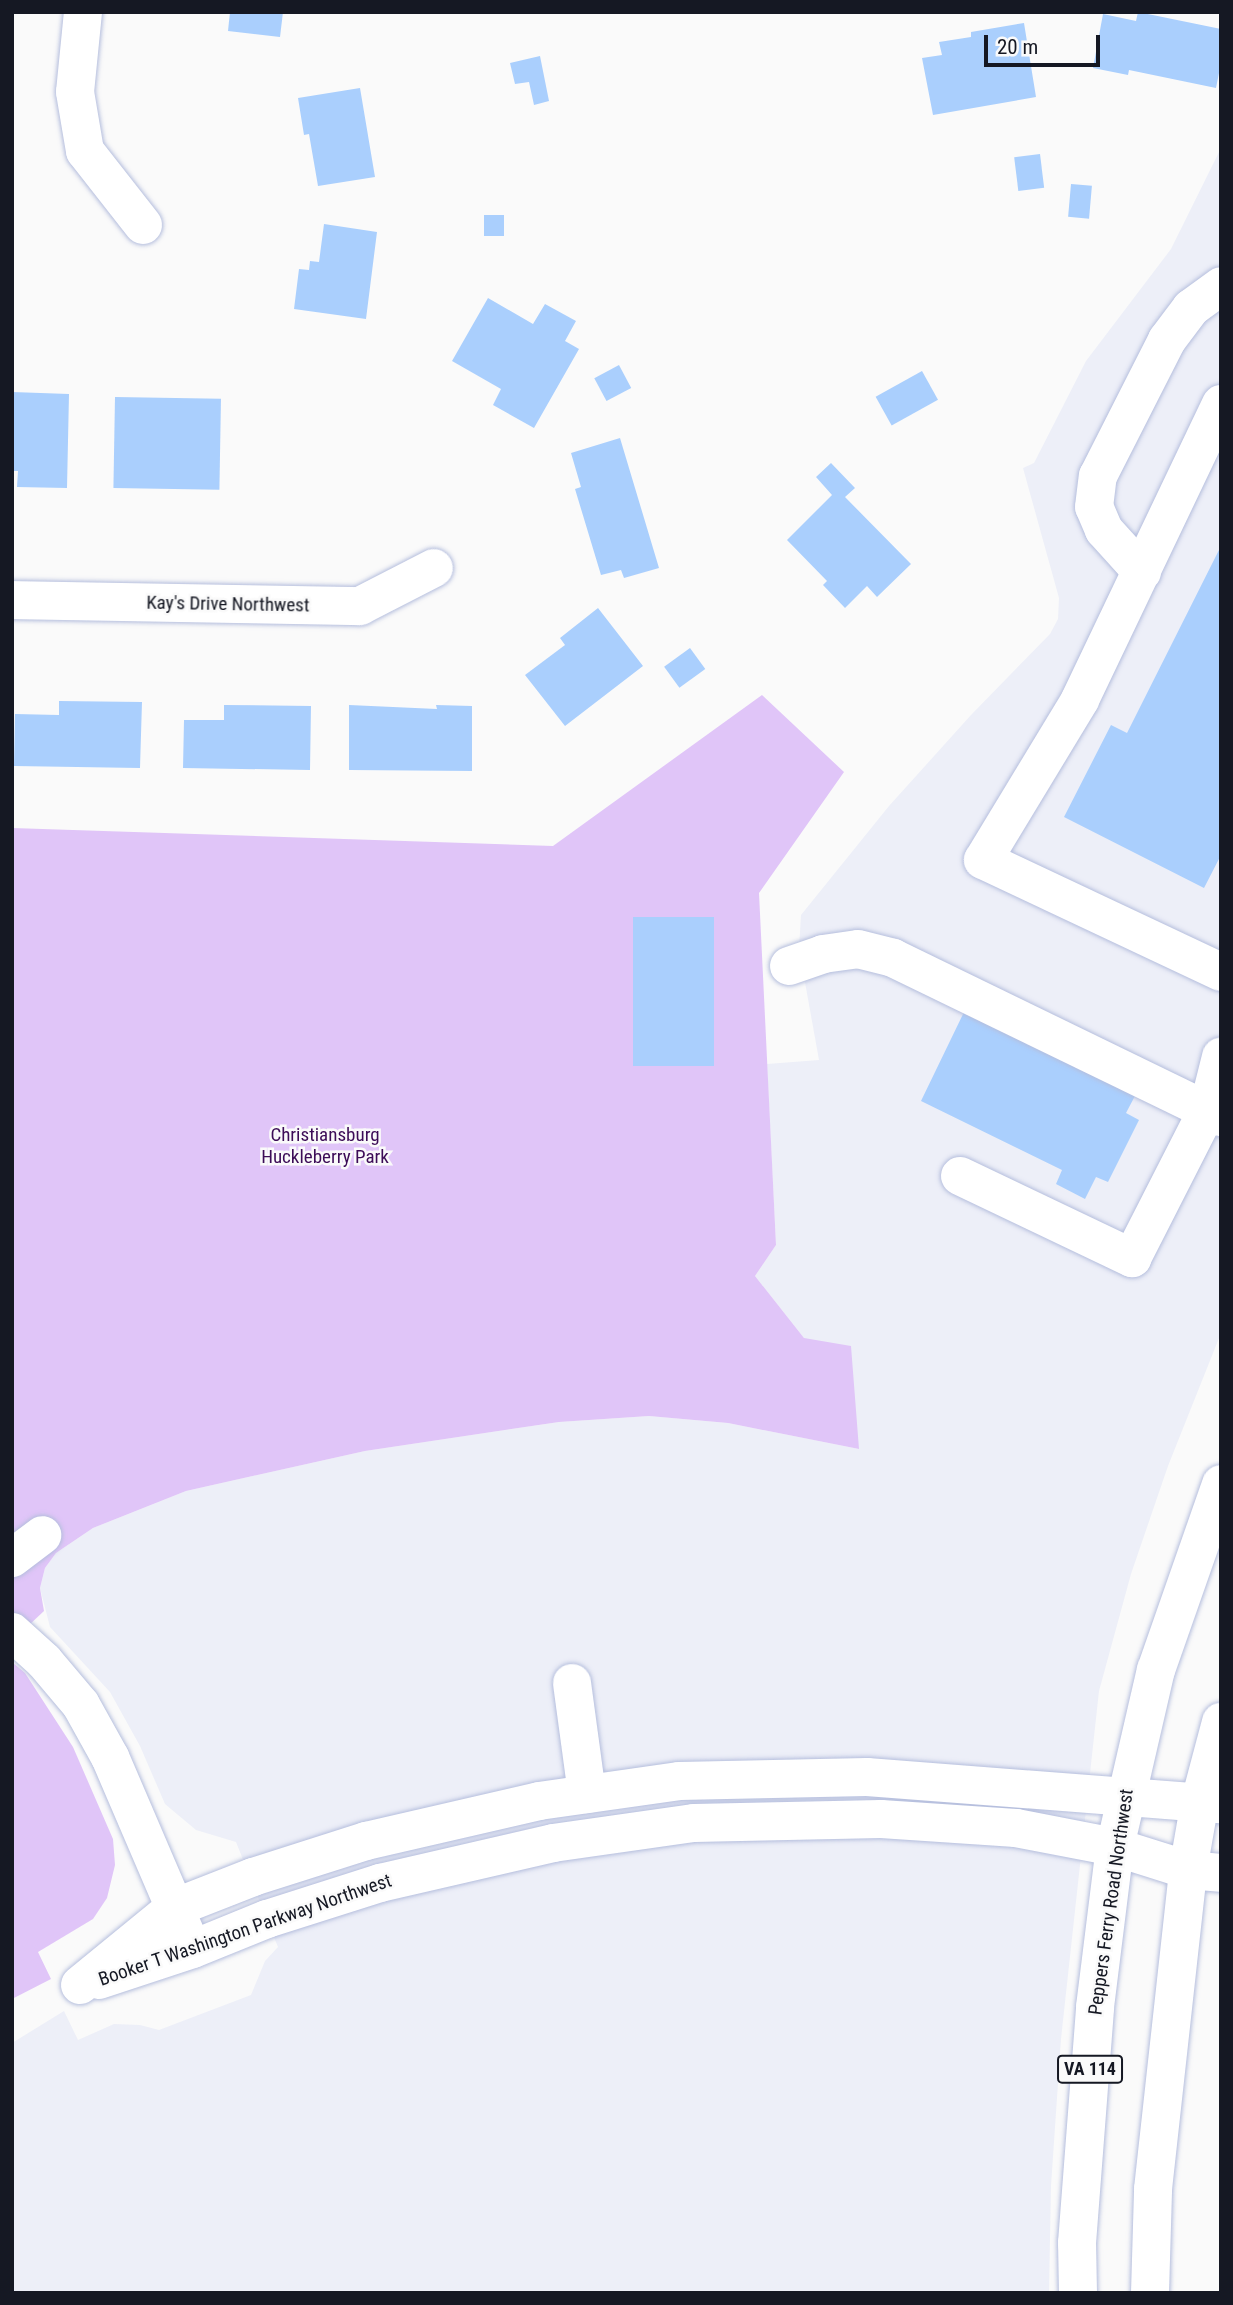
<!DOCTYPE html>
<style>
body{margin:0}
#map{position:relative;width:1233px;height:2305px;overflow:hidden;background:#fafafa;font-family:"Roboto Condensed",sans-serif}
div>[style]{position:absolute}
[style*='--x']{left:calc(var(--x)*1px);top:calc(var(--y)*1px);width:calc(var(--w)*1px);rotate:calc(var(--a)*1deg)}
.built>*{inset:0;background:#edeff8}
.green>*{inset:0;background:#e0c5f8}
.building>*{inset:0;background:#aacffd;transform-origin:0 0}
.roads{filter:drop-shadow(0 0 2px #b5bedd) drop-shadow(0 0 2px #b5bedd)}
.minor>*{height:38px;margin:-19px;padding:0 19px;transform-origin:19px;border-radius:19px;background:#fff}
.major>*{height:38px;margin:-19px;padding:0 19px;transform-origin:19px;border-radius:19px;background:#fff}
span{translate:-50% -50%;white-space:nowrap;text-align:center;line-height:1.15;-webkit-text-stroke:5px #fafafa;paint-order:stroke}
.shield-label span{padding:2px 5px;background:#fafafa;border:2px solid;border-radius:5px;-webkit-text-stroke-width:0}
.shield-label{font-size:18px;color:#151823;font-weight:700}
.street-label{font-size:19px;color:#151823}
.park-label{font-size:19px;color:#3c0c57}
.frame{position:absolute;inset:0;border:14px solid #151823;pointer-events:none}
.scale{position:absolute;left:984px;top:35px;width:116px;height:32px;box-sizing:border-box;border:4px solid #151823;border-top:0;padding-left:9px;font-size:21px;line-height:24px;white-space:nowrap;color:#151823;-webkit-text-stroke:5px #fafafa;paint-order:stroke}
</style>
<div id="map">
<div class="built">
<i style="clip-path:polygon(1221px 148px,1221px 1333px,1168px 1466px,1131px 1574px,1099px 1691px,1061px 2039px,1051px 2186px,1049px 2293px,12px 2293px,12px 2043px,64px 2011px,78px 2040px,114px 2024px,140px 2025px,159px 2030px,251px 1995px,265px 1961px,278px 1947px,236px 1842px,196px 1830px,165px 1804px,140px 1746px,110px 1692px,50px 1627px,40px 1588px,45px 1568px,56px 1553px,93px 1528px,186px 1491px,365px 1451px,559px 1422px,649px 1416px,728px 1423px,859px 1449px,804px 1338px,755px 1276px,776px 1245px,767px 1064px,819px 1060px,799px 949px,801px 915px,889px 806px,971px 715px,1050px 634px,1058px 619px,1059px 598px,1023px 468px,1034px 463px,1086px 361px,1171px 249px)"></i>
</div>
<div class="green">
<i style="clip-path:polygon(762px 695px,844px 772px,759px 893px,776px 1245px,755px 1276px,804px 1338px,851px 1346px,859px 1449px,728px 1423px,649px 1416px,559px 1422px,365px 1451px,186px 1491px,93px 1528px,56px 1553px,45px 1568px,40px 1588px,44px 1611px,12px 1641px,12px 828px,553px 846px)"></i>
<i style="clip-path:polygon(12px 1662px,25px 1673px,73px 1747px,113px 1839px,115px 1865px,107px 1898px,93px 1919px,38px 1952px,51px 1979px,12px 1999px)"></i>
</div>
<div class="building">
<i style="clip-path:polygon(230px 12px,283px 12px,280px 37px,228px 31px)"></i>
<i style="clip-path:polygon(1138px 12px,1221px 29px,1221px 63px,1216px 88px,1129px 70px,1128px 75px,1093px 68px,1103px 14px,1136px 21px)"></i>
<i style="clip-path:polygon(1024px 23px,1036px 97px,933px 115px,922px 58px,942px 55px,939px 42px,971px 37px,971px 32px)"></i>
<i style="clip-path:polygon(540px 56px,549px 101px,534px 105px,529px 82px,515px 84px,510px 63px)"></i>
<i style="clip-path:polygon(360px 88px,375px 177px,318px 186px,309px 134px,304px 135px,298px 98px)"></i>
<i style="left:1040px;top:154px;width:34px;height:26px;rotate:83deg"></i>
<i style="left:1071px;top:184px;width:21px;height:33px;rotate:5deg"></i>
<i style="left:504px;top:215px;width:21px;height:20px;rotate:90deg"></i>
<i style="clip-path:polygon(324px 224px,377px 232px,366px 319px,294px 309px,299px 269px,309px 270px,310px 261px,319px 262px)"></i>
<i style="clip-path:polygon(488px 298px,533px 324px,545px 304px,576px 321px,565px 341px,579px 349px,534px 428px,493px 405px,501px 389px,452px 361px)"></i>
<i style="left:619px;top:365px;width:26px;height:28px;rotate:62deg"></i>
<i style="left:922px;top:371px;width:33px;height:53px;rotate:61deg"></i>
<i style="clip-path:polygon(12px 392px,69px 394px,67px 488px,17px 487px,18px 471px,12px 471px)"></i>
<i style="left:115px;top:397px;width:106px;height:91px;rotate:1deg"></i>
<i style="clip-path:polygon(620px 438px,659px 568px,624px 578px,621px 570px,601px 575px,575px 489px,581px 487px,571px 453px)"></i>
<i style="clip-path:polygon(831px 463px,855px 488px,845px 497px,911px 564px,877px 597px,867px 586px,845px 608px,823px 585px,827px 581px,787px 540px,832px 495px,816px 477px)"></i>
<i style="clip-path:polygon(1221px 546px,1221px 855px,1204px 888px,1064px 817px,1111px 725px,1127px 733px)"></i>
<i style="clip-path:polygon(598px 608px,643px 666px,565px 726px,525px 675px,565px 645px,560px 638px)"></i>
<i style="left:690px;top:648px;width:26px;height:32px;rotate:54deg"></i>
<i style="clip-path:polygon(59px 701px,142px 702px,140px 768px,14px 766px,15px 714px,59px 715px)"></i>
<i style="clip-path:polygon(224px 705px,311px 706px,310px 770px,183px 768px,184px 720px,224px 720px)"></i>
<i style="clip-path:polygon(349px 705px,437px 709px,436px 705px,472px 706px,472px 771px,349px 770px)"></i>
<i style="left:633px;top:917px;width:81px;height:149px"></i>
<i style="clip-path:polygon(965px 1010px,1136px 1094px,1126px 1113px,1139px 1120px,1108px 1182px,1096px 1177px,1085px 1199px,1056px 1184px,1062px 1170px,921px 1101px)"></i>
</div>
<div class="roads">
<div class="minor">
<i style="--x:83;--y:12;--w:80;--a:95.7"></i>
<i style="--x:75;--y:92;--w:60;--a:80.4"></i>
<i style="--x:85;--y:151;--w:94;--a:51.9"></i>
<i style="--x:1221;--y:404;--w:328;--a:115.5"></i>
<i style="--x:1080;--y:700;--w:187;--a:121.2"></i>
<i style="--x:983;--y:860;--w:263;--a:25.2"></i>
<i style="--x:1142;--y:572;--w:57;--a:-132.1"></i>
<i style="--x:1104;--y:530;--w:25;--a:-113"></i>
<i style="--x:1094;--y:507;--w:31;--a:-83"></i>
<i style="--x:1098;--y:476;--w:153;--a:-63.1"></i>
<i style="--x:1167;--y:340;--w:40;--a:-53"></i>
<i style="--x:1191;--y:308;--w:37;--a:-36"></i>
<i style="--x:12;--y:600;--w:348;--a:1"></i>
<i style="--x:360;--y:606;--w:83;--a:-27.2"></i>
<i style="--x:789;--y:966;--w:36;--a:-19"></i>
<i style="--x:823;--y:954;--w:35;--a:-8"></i>
<i style="--x:858;--y:949;--w:36;--a:14"></i>
<i style="--x:893;--y:958;--w:365;--a:25.9"></i>
<i style="--x:960;--y:1176;--w:191;--a:25.5"></i>
<i style="--x:1132;--y:1258;--w:167;--a:-63"></i>
<i style="--x:1208;--y:1109;--w:54;--a:-76"></i>
<i style="--x:12;--y:1558;--w:38;--a:-37"></i>
<i style="--x:12;--y:1632;--w:43;--a:42.2"></i>
<i style="--x:44;--y:1661;--w:57;--a:49.9"></i>
<i style="--x:81;--y:1705;--w:60;--a:60.9"></i>
<i style="--x:110;--y:1757;--w:190;--a:66.8"></i>
<i style="--x:572;--y:1683;--w:112;--a:82.3"></i>
<i style="--x:99;--y:1980;--w:99;--a:-18.3"></i>
<i style="--x:193;--y:1949;--w:80;--a:-22.1"></i>
<i style="--x:267;--y:1919;--w:119;--a:-17.7"></i>
<i style="--x:380;--y:1883;--w:178;--a:-13"></i>
<i style="--x:553;--y:1843;--w:142;--a:-8.1"></i>
<i style="--x:694;--y:1823;--w:187;--a:-1.2"></i>
<i style="--x:881;--y:1819;--w:135;--a:3.8"></i>
<i style="--x:1016;--y:1828;--w:101;--a:10.9"></i>
<i style="--x:1115;--y:1847;--w:77;--a:17.5"></i>
<i style="--x:1188;--y:1870;--w:33;--a:5"></i>
<i style="--x:80;--y:1985;--w:122;--a:-39.3"></i>
<i style="--x:174;--y:1908;--w:85;--a:-21.4"></i>
<i style="--x:253;--y:1877;--w:119;--a:-17.7"></i>
<i style="--x:366;--y:1841;--w:178;--a:-13"></i>
<i style="--x:539;--y:1801;--w:141;--a:-8.1"></i>
<i style="--x:679;--y:1781;--w:188;--a:-1.2"></i>
<i style="--x:867;--y:1777;--w:355;--a:4.4"></i>
</div>
<div class="major">
<i style="--x:1078;--y:2293;--w:50;--a:-91.1"></i>
<i style="--x:1077;--y:2243;--w:237;--a:-85.6"></i>
<i style="--x:1095;--y:2007;--w:161;--a:-82.9"></i>
<i style="--x:1115;--y:1847;--w:182;--a:-77"></i>
<i style="--x:1156;--y:1670;--w:197;--a:-70.7"></i>
<i style="--x:1150;--y:2293;--w:104;--a:-88.3"></i>
<i style="--x:1153;--y:2189;--w:321;--a:-83.7"></i>
<i style="--x:1188;--y:1870;--w:70;--a:-80.1"></i>
<i style="--x:1200;--y:1801;--w:82;--a:-75.1"></i>
</div>
</div>
<div class="shield-label">
<span style="left:1090px;top:2069px">VA 114</span>
</div>
<div class="street-label">
<span style="left:228px;top:604px;rotate:1deg">Kay's Drive Northwest</span>
<span style="left:1111px;top:1902px;rotate:-82deg">Peppers Ferry Road Northwest</span>
<span style="left:245px;top:1930px;rotate:-19deg">Booker T Washington Parkway Northwest</span>
</div>
<div class="park-label">
<span style="left:325px;top:1146px">Christiansburg<br>Huckleberry Park</span>
</div>
<div class="frame"></div>
<div class="scale">20 m</div>
</div>
